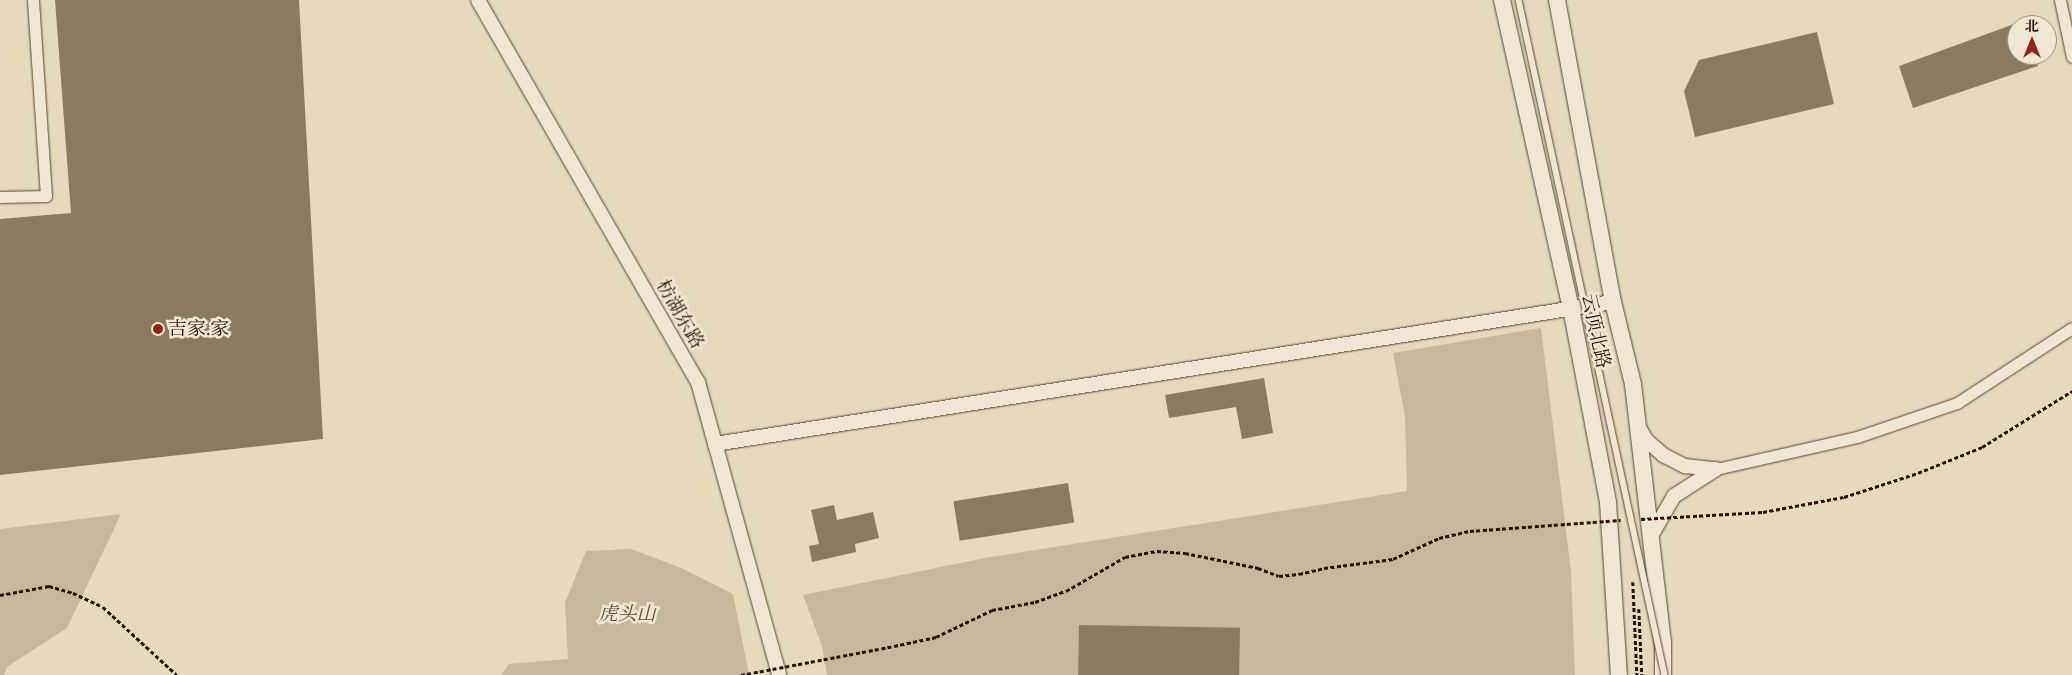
<!DOCTYPE html>
<meta charset="utf-8">
<style>
body{margin:0}
#map{position:relative;width:2072px;height:675px;overflow:hidden;background:#e6dabd;font-family:"EB Garamond","Noto Serif SC",serif}
div>[style]{position:absolute}
[style*='--x']{left:calc(var(--x)*1px);top:calc(var(--y)*1px);width:calc(var(--w)*1px);rotate:calc(var(--a)*1deg)}
.green>*{inset:0;background:#c6b89d}
.building>*{inset:0;background:#8b7a62;transform-origin:0 0}
.path>*{height:2.5px;margin-top:-1.25px;transform-origin:0;background:repeating-linear-gradient(90deg,#281100 0 4px,transparent 0 6.5px)}
.roads{filter:drop-shadow(0 0 1px #58432f) drop-shadow(0 0 1px #58432f)}
.minor>*{height:11px;margin:-5.5px;padding:0 5.5px;transform-origin:5.5px;border-radius:5.5px;background:#efe7d4}
.tertiary>*{height:14px;margin:-7px;padding:0 7px;transform-origin:7px;border-radius:7px;background:#efe7d4}
.secondary>*{height:16px;margin:-8px;padding:0 8px;transform-origin:8px;border-radius:8px;background:#efe7d4}
.path-bridge>*{height:2.5px;margin-top:-1.25px;transform-origin:0;background:repeating-linear-gradient(90deg,#281100 0 4px,transparent 0 6.5px)}
.bridges{filter:drop-shadow(0 0 1px #58432f) drop-shadow(0 0 1px #58432f)}
.service-bridge>*{height:5.5px;margin:-2.75px;padding:0 2.75px;transform-origin:2.75px;border-radius:2.75px;background:#efe7d4}
.dots>*{width:14px;height:14px;translate:-50% -50%;box-sizing:border-box;border:2px solid #efe7d4;border-radius:50%}
span{translate:-50% -50%;white-space:nowrap;text-align:center;line-height:1.15;-webkit-text-stroke:5px #efe7d4;paint-order:stroke}
.street-label{font-size:19px;color:#281100}
.poi-label{font-size:19px;color:#281100}
.left{translate:0 -50%;text-align:left}
.park-label{font-size:19px;color:#5f4b37;font-style:italic}
.north{position:absolute;left:2007px;top:15px;width:50px;height:50px;box-sizing:border-box;background:#efe7d4;border:1px solid #9f917f;border-radius:50%;rotate:0deg;font-size:14px;font-weight:700;line-height:20px;text-align:center;color:#281100}
.north::after{content:'';display:block;margin:auto;width:18px;height:22px;background:#8f2418;clip-path:polygon(50% 0,100% 100%,50% 72%,0 100%)}
</style>
<div id="map">
<div class="green">
<i style="clip-path:polygon(1541px 328px,1571px 571px,1575px 675px,827px 675px,822px 646px,803px 595px,985px 558px,1407px 491px,1405px 416px,1393px 353px)"></i>
<i style="clip-path:polygon(121px 514px,67px 628px,7px 667px,4px 675px,0 675px,0 529px)"></i>
<i style="clip-path:polygon(631px 549px,679px 567px,733px 594px,749px 675px,501px 675px,509px 664px,568px 659px,565px 603px,586px 551px)"></i>
</div>
<div class="building">
<i style="clip-path:polygon(55px 0,299px 0,323px 439px,0 475px,0 219px,71px 213px)"></i>
<i style="clip-path:polygon(2017px 23px,2017px 55px,2036px 55px,2038px 66px,1913px 108px,1899px 66px)"></i>
<i style="clip-path:polygon(1817px 32px,1834px 104px,1695px 137px,1684px 91px,1699px 60px)"></i>
<i style="clip-path:polygon(1264px 378px,1273px 433px,1242px 439px,1236px 407px,1169px 418px,1165px 395px)"></i>
<i style="left:1068px;top:483px;width:40px;height:116px;rotate:81deg"></i>
<i style="clip-path:polygon(834px 505px,837px 520px,873px 512px,879px 538px,855px 544px,856px 552px,812px 562px,809px 546px,819px 544px,811px 510px)"></i>
<i style="left:1079px;top:625px;width:161px;height:50px;rotate:1deg"></i>
</div>
<div class="path">
<i style="--x:0;--y:595;--w:50;--a:-10.4"></i>
<i style="--x:49;--y:586;--w:25;--a:16"></i>
<i style="--x:73;--y:593;--w:33;--a:25"></i>
<i style="--x:103;--y:607;--w:100;--a:42.6"></i>
<i style="--x:1639;--y:609;--w:66;--a:87.4"></i>
<i style="--x:894;--y:646;--w:43;--a:-12.1"></i>
<i style="--x:936;--y:637;--w:62;--a:-25.7"></i>
<i style="--x:992;--y:610;--w:44;--a:-10.5"></i>
<i style="--x:1035;--y:602;--w:33;--a:-20"></i>
<i style="--x:1066;--y:591;--w:68;--a:-30"></i>
<i style="--x:1125;--y:557;--w:33;--a:-11"></i>
<i style="--x:1157;--y:551;--w:28;--a:4"></i>
<i style="--x:1185;--y:553;--w:75;--a:11.6"></i>
<i style="--x:1258;--y:568;--w:22;--a:21"></i>
<i style="--x:1279;--y:576;--w:20;--a:-6"></i>
<i style="--x:1299;--y:574;--w:26;--a:-13"></i>
<i style="--x:1324;--y:568;--w:70;--a:-7.4"></i>
<i style="--x:1393;--y:559;--w:51;--a:-24.5"></i>
<i style="--x:1439;--y:538;--w:32;--a:-13"></i>
</div>
<div class="roads">
<div class="minor">
<i style="--x:2060;--y:0;--w:58;--a:78.1"></i>
<i style="--x:0;--y:197;--w:46;--a:-1.2"></i>
<i style="--x:46;--y:196;--w:196;--a:-93.8"></i>
<i style="--x:1716;--y:469;--w:145;--a:-12.8"></i>
<i style="--x:1857;--y:437;--w:106;--a:-18.8"></i>
<i style="--x:1957;--y:403;--w:137;--a:-33.1"></i>
</div>
<div class="tertiary">
<i style="--x:478;--y:0;--w:441;--a:60.1"></i>
<i style="--x:698;--y:382;--w:304;--a:74.5"></i>
<i style="--x:1638;--y:426;--w:16;--a:60"></i>
<i style="--x:1646;--y:440;--w:23;--a:41"></i>
<i style="--x:1663;--y:455;--w:25;--a:27"></i>
<i style="--x:1685;--y:466;--w:30;--a:6"></i>
<i style="--x:715;--y:444;--w:909;--a:-8.99"></i>
<i style="--x:1651;--y:536;--w:46;--a:-60.1"></i>
<i style="--x:1674;--y:496;--w:50;--a:-32.7"></i>
</div>
<div class="secondary">
<i style="--x:1502;--y:0;--w:316;--a:77.4"></i>
<i style="--x:1571;--y:308;--w:197;--a:79.2"></i>
<i style="--x:1608;--y:502;--w:173;--a:86.4"></i>
<i style="--x:1557;--y:0;--w:307;--a:79.5"></i>
<i style="--x:1613;--y:302;--w:84;--a:76.3"></i>
<i style="--x:1633;--y:384;--w:260;--a:83.4"></i>
<i style="--x:1663;--y:642;--w:33;--a:90"></i>
</div>
</div>
<div class="path-bridge">
<i style="--x:1641;--y:519;--w:122;--a:-3.3"></i>
<i style="--x:1763;--y:512;--w:82;--a:-10.5"></i>
<i style="--x:1844;--y:497;--w:78;--a:-18"></i>
<i style="--x:1918;--y:473;--w:69;--a:-22.1"></i>
<i style="--x:1982;--y:447;--w:106;--a:-31.9"></i>
<i style="--x:1470;--y:531;--w:151;--a:-4.2"></i>
<i style="--x:1633;--y:582;--w:93;--a:87.5"></i>
<i style="--x:741;--y:675;--w:156;--a:-10.7"></i>
</div>
<div class="bridges">
<div class="service-bridge">
<i style="--x:1519;--y:0;--w:691;--a:77.8"></i>
</div>
</div>
<div class="dots">
<i style="left:158px;top:329px;background:#8f2418"></i>
</div>
<div class="street-label">
<span style="left:680px;top:314px;rotate:60deg">枋湖东路</span>
<span style="left:1596px;top:331px;rotate:78deg">云顶北路</span>
</div>
<div class="poi-label">
<span class="left" style="left:168px;top:329px">吉家.家</span>
</div>
<div class="park-label">
<span style="left:627px;top:614px">虎头山</span>
</div>
<div class="north">北</div>
</div>
